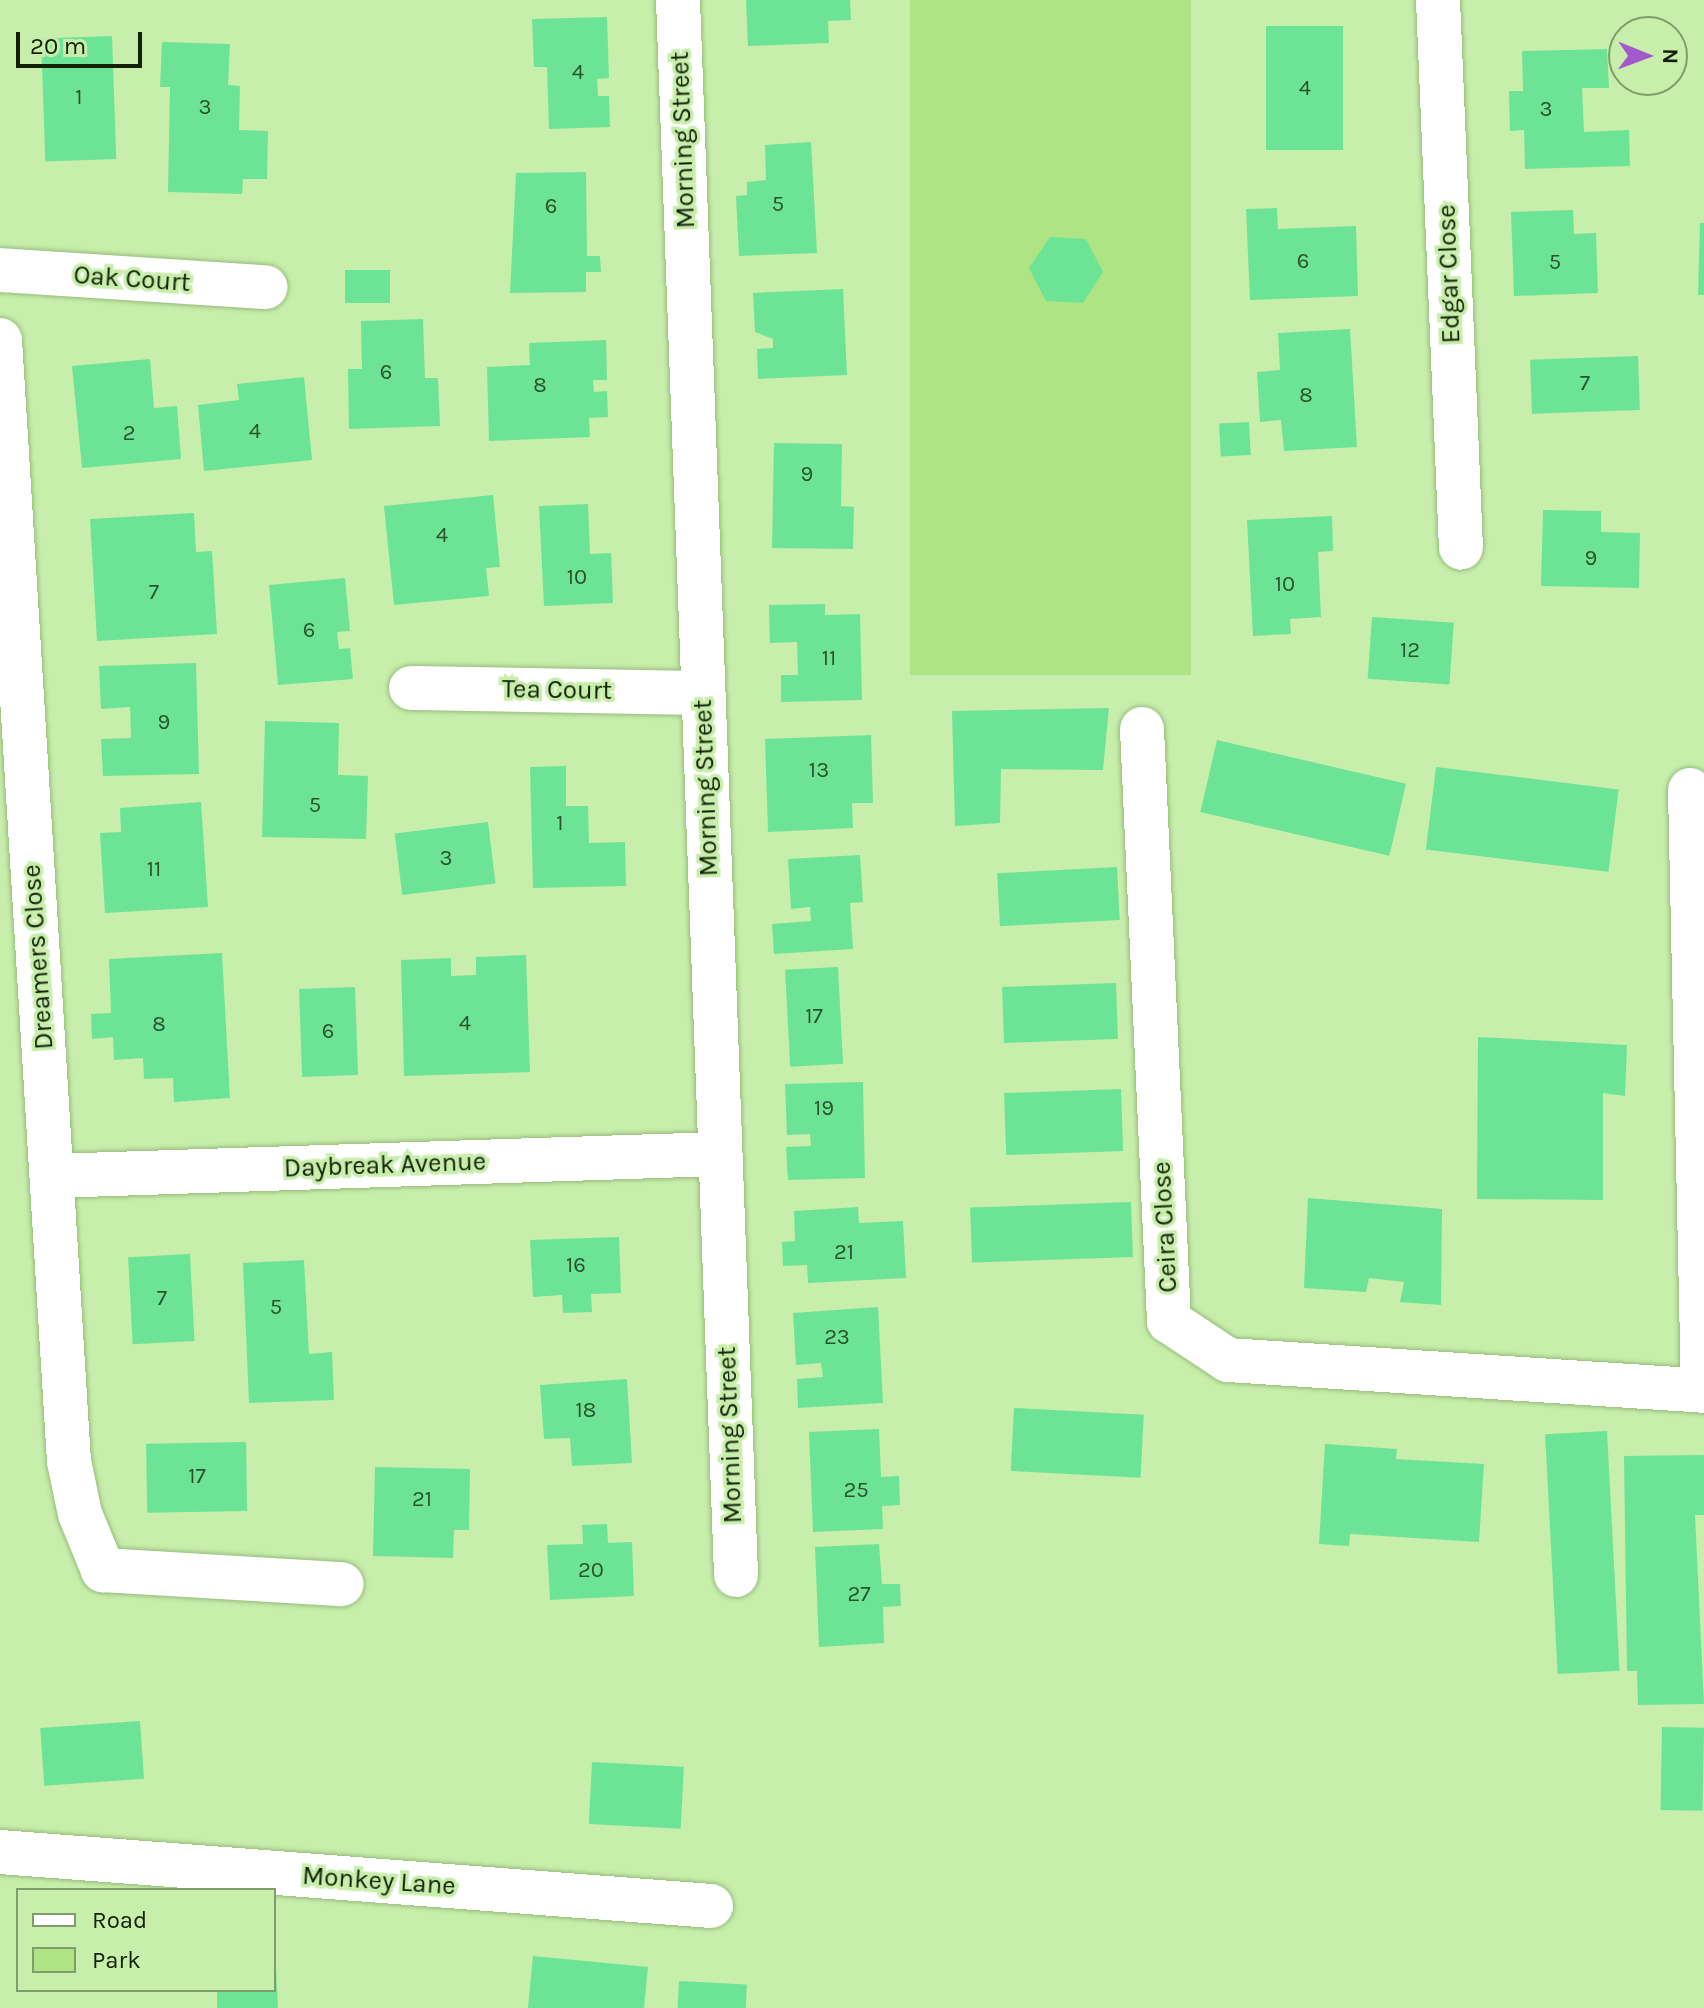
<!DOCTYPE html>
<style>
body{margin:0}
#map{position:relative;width:1704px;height:2008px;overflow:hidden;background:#c8eeac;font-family:Karla,sans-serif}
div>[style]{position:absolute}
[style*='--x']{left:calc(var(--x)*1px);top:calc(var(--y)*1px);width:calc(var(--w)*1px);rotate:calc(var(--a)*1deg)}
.green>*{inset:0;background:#aee483;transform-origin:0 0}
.building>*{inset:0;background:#6de495;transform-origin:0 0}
.roads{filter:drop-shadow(0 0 2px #96bb7b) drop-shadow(0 0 2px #96bb7b)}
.minor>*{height:44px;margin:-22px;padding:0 22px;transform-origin:22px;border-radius:22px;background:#fff}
span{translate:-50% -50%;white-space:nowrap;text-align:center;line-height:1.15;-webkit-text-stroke:7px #c8eeac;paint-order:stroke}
.number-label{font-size:22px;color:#2a522b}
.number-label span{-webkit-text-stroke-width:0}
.street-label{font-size:26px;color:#132108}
.legend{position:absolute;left:16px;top:1888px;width:260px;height:104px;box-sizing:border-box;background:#c8eeac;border:2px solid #809c6a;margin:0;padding:10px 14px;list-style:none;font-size:24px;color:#132108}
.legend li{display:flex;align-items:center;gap:16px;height:40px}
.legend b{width:40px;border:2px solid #809c6a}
.north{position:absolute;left:1608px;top:16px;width:80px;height:80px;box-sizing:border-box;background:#c8eeac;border:2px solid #809c6a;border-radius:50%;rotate:91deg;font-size:22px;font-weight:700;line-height:32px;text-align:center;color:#132108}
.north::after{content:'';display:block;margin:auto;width:28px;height:36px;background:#a358cb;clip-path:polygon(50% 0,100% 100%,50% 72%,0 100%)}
.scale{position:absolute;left:16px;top:32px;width:126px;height:36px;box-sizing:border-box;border:4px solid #132108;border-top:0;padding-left:10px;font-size:24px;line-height:28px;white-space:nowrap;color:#132108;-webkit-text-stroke:6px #c8eeac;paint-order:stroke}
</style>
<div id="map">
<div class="green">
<i style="left:910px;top:0;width:281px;height:675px"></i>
</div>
<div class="building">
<i style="clip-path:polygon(746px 0,850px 0,851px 20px,828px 21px,829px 43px,748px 46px)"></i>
<i style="clip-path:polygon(607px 17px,609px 78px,597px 79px,598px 96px,609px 96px,610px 127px,549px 129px,547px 67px,534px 67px,532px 19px)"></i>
<i style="left:1343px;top:26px;width:124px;height:77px;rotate:90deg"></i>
<i style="left:112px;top:36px;width:123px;height:71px;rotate:88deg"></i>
<i style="clip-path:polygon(162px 42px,230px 44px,228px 85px,240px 86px,239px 130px,268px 131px,267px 179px,243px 179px,242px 194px,168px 192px,170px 87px,160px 87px)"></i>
<i style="clip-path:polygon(1607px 49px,1609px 88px,1582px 88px,1584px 132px,1629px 130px,1630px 166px,1525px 169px,1524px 130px,1510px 131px,1509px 91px,1523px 91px,1522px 51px)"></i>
<i style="clip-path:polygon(811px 142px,817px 253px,739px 256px,736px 196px,747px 195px,747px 182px,766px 180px,765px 145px)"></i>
<i style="clip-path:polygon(586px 172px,587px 256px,600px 256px,601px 272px,586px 272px,586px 292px,510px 293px,516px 173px)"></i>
<i style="clip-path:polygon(1277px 208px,1278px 229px,1356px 226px,1358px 296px,1250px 300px,1246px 209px)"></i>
<i style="clip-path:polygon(1573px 210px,1574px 234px,1596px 233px,1598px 293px,1514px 296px,1511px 212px)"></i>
<i style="clip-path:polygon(1700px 223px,1704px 223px,1704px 295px,1698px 295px)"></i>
<i style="clip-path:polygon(1050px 237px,1086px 239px,1103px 272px,1083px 303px,1046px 301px,1029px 268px)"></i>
<i style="left:345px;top:270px;width:45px;height:33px"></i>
<i style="clip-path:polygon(843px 289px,847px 375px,758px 379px,757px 349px,773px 348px,773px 339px,755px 332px,753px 293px)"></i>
<i style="clip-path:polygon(423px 319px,425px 378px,438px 378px,440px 426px,349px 429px,348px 369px,362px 369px,361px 321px)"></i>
<i style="clip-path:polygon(1350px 329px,1357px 447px,1284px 451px,1281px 420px,1260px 422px,1257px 372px,1280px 370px,1278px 333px)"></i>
<i style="clip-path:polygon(606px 340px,607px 380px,593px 380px,594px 392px,607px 391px,608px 417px,589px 418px,590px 437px,489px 441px,487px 367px,530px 365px,529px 343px)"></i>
<i style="left:1638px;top:356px;width:54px;height:108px;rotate:88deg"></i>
<i style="clip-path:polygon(150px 359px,154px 408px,177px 406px,181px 459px,82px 468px,72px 366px)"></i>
<i style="clip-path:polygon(304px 377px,312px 460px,204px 471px,198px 405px,239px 400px,237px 384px)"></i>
<i style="left:1249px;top:422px;width:33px;height:30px;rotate:87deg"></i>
<i style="clip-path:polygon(774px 443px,842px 444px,841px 506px,854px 507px,853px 549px,772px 548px)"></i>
<i style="clip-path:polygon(493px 495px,500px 567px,486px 568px,489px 596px,394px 605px,384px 506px)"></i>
<i style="clip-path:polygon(588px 504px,590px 554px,611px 553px,613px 603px,544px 606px,539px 506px)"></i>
<i style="clip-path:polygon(1543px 510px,1601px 511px,1601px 532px,1640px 533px,1639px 588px,1541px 586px)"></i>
<i style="clip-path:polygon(194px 513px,196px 552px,212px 551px,217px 634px,97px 641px,90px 519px)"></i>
<i style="clip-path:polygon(1332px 516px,1333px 551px,1318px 552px,1321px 617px,1290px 619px,1291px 634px,1253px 636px,1247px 520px)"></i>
<i style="clip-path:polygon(345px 578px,350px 631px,337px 632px,339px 649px,350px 648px,353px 679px,278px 685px,269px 585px)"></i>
<i style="clip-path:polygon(825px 604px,825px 615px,860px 614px,862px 700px,781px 702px,781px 675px,798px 675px,797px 642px,770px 643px,769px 605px)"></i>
<i style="left:1372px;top:617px;width:82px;height:62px;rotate:4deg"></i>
<i style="clip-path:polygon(196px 663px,199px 774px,103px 776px,101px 739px,131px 738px,130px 707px,101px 709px,99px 666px)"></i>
<i style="clip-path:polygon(1109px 708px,1103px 770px,1001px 769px,1000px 823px,955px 826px,952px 711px)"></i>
<i style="clip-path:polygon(265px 721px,339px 723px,338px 775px,368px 776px,366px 839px,262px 837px)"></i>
<i style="clip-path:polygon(871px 735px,873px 803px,852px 803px,853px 828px,768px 832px,765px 739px)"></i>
<i style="left:1217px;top:740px;width:194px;height:74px;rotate:13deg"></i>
<i style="clip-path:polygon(566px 766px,566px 806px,588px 806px,589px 843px,625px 842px,626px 886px,533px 888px,530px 767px)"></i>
<i style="left:1436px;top:767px;width:184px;height:83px;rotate:7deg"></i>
<i style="clip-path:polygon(201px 802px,208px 907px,105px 913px,100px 833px,121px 832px,120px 808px)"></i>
<i style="left:488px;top:822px;width:62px;height:94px;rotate:83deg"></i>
<i style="clip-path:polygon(860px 855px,863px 902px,850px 903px,853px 949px,774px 954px,772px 924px,811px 921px,810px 907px,791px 909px,788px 859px)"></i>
<i style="left:1117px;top:867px;width:53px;height:120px;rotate:87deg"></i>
<i style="clip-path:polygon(222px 953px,230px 1098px,174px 1102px,173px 1078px,144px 1079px,143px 1058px,114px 1060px,113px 1037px,92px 1039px,91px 1014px,111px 1013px,109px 959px)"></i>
<i style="clip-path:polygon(526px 955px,530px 1072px,404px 1076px,401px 960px,451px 958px,451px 976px,476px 975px,476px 957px)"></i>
<i style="left:838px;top:967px;width:97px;height:53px;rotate:87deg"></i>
<i style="left:1116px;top:983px;width:56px;height:114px;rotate:88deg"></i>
<i style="left:355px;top:987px;width:88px;height:56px;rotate:88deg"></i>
<i style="clip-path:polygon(1478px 1037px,1627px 1045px,1625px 1096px,1603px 1093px,1603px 1200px,1477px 1199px)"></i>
<i style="clip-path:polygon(863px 1082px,865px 1178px,788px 1180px,786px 1147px,811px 1146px,810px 1134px,787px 1135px,785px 1084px)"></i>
<i style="left:1121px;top:1089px;width:62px;height:117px;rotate:88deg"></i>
<i style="clip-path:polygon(1308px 1198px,1442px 1209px,1441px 1305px,1400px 1302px,1404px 1282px,1369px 1278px,1366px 1292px,1304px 1288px)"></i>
<i style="left:1131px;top:1202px;width:55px;height:161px;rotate:88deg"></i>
<i style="clip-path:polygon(858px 1207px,859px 1223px,903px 1221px,906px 1278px,808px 1283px,807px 1265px,783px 1266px,782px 1242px,795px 1241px,794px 1211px)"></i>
<i style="clip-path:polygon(619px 1237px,621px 1293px,591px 1294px,592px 1312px,563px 1313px,562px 1295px,533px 1297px,530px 1240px)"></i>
<i style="left:190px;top:1254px;width:87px;height:62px;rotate:87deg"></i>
<i style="clip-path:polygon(304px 1260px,309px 1354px,332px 1352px,334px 1400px,249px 1403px,243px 1263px)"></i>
<i style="clip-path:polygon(878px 1307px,883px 1403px,798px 1408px,797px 1379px,823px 1377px,821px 1363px,796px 1365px,793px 1313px)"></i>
<i style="clip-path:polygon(627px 1379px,632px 1463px,572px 1466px,570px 1438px,544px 1439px,540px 1385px)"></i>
<i style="left:1014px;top:1408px;width:130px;height:63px;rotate:3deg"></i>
<i style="clip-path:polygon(879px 1429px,881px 1477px,899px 1476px,900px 1505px,882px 1506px,883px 1529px,813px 1532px,809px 1432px)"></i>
<i style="left:1607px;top:1431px;width:240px;height:62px;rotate:87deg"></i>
<i style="left:246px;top:1442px;width:69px;height:100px;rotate:89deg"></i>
<i style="clip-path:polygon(1325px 1444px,1397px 1449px,1396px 1459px,1484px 1464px,1479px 1542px,1350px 1534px,1349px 1546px,1319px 1544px)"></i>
<i style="clip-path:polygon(1704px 1455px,1704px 1515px,1695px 1515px,1704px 1704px,1638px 1705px,1637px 1671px,1627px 1671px,1624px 1456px)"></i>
<i style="clip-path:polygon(375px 1467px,470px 1469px,469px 1530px,454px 1530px,453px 1558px,373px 1556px)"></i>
<i style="clip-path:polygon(607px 1524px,608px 1543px,632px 1542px,634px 1596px,550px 1600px,547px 1545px,583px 1544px,582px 1525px)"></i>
<i style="clip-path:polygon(879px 1544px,882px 1584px,900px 1584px,901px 1606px,883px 1607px,884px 1643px,819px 1647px,815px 1547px)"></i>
<i style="left:140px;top:1721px;width:58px;height:100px;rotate:86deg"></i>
<i style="left:1662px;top:1727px;width:42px;height:83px;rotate:1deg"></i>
<i style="left:592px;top:1762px;width:92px;height:62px;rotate:3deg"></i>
<i style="clip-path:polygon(274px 1928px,278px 2008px,217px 2008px,217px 1990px,274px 1990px)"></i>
<i style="clip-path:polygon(533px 1956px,648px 1967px,644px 2008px,528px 2008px)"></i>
<i style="left:679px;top:1981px;width:68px;height:27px;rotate:3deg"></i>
</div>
<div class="roads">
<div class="minor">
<i style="--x:678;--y:0;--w:1576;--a:87.89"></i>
<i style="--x:1438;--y:0;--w:548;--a:87.6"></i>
<i style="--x:0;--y:270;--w:266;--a:3.7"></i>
<i style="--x:0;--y:340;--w:1123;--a:86.48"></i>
<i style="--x:69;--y:1461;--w:54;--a:78.3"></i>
<i style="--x:80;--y:1514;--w:61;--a:67.7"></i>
<i style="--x:103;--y:1570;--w:239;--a:3.4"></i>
<i style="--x:411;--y:688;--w:292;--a:1"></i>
<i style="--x:1142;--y:729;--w:593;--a:87.39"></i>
<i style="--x:1169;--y:1321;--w:71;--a:33.5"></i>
<i style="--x:1228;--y:1360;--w:477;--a:3.7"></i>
<i style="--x:1690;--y:790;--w:601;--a:88.76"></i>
<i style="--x:52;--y:1176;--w:667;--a:-1.89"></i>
<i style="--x:0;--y:1852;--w:713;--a:4.34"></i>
</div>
</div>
<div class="number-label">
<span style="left:578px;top:73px">4</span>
<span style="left:1305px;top:89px">4</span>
<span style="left:79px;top:98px">1</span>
<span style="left:205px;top:108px">3</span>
<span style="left:1546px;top:110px">3</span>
<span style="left:778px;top:205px">5</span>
<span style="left:551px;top:207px">6</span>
<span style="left:1303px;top:262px">6</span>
<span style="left:1555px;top:263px">5</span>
<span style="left:386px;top:373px">6</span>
<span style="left:1585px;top:384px">7</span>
<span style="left:540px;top:386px">8</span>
<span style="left:1306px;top:396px">8</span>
<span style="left:255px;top:432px">4</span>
<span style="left:129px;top:434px">2</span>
<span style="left:807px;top:475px">9</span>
<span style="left:442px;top:536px">4</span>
<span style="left:1591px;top:559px">9</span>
<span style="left:577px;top:578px">10</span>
<span style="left:1285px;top:585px">10</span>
<span style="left:154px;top:593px">7</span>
<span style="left:309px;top:631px">6</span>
<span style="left:1410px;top:651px">12</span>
<span style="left:829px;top:659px">11</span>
<span style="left:164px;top:723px">9</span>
<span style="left:819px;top:771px">13</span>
<span style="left:315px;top:806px">5</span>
<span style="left:560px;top:824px">1</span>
<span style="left:446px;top:859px">3</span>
<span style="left:154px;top:870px">11</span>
<span style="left:814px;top:1017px">17</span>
<span style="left:465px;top:1024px">4</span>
<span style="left:159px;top:1025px">8</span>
<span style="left:328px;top:1032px">6</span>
<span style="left:824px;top:1109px">19</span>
<span style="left:844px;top:1253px">21</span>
<span style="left:576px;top:1266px">16</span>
<span style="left:162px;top:1299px">7</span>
<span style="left:276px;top:1308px">5</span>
<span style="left:837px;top:1338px">23</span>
<span style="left:586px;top:1411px">18</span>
<span style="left:197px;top:1477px">17</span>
<span style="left:856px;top:1491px">25</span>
<span style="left:422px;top:1500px">21</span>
<span style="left:591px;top:1571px">20</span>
<span style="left:859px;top:1595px">27</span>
</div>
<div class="street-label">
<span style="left:683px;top:140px;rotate:-92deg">Morning Street</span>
<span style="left:1449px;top:274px;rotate:-92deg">Edgar Close</span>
<span style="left:132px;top:279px;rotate:4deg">Oak Court</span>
<span style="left:557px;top:690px;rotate:1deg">Tea Court</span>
<span style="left:706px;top:788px;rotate:-92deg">Morning Street</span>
<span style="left:38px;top:957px;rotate:-94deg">Dreamers Close</span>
<span style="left:385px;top:1165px;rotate:-2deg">Daybreak Avenue</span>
<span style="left:1165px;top:1227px;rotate:-93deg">Ceira Close</span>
<span style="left:730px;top:1435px;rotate:-92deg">Morning Street</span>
<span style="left:379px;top:1881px;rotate:4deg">Monkey Lane</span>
</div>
<ul class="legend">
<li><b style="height:10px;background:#fff"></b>Road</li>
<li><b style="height:22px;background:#aee483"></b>Park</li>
</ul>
<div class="north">N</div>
<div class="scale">20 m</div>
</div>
